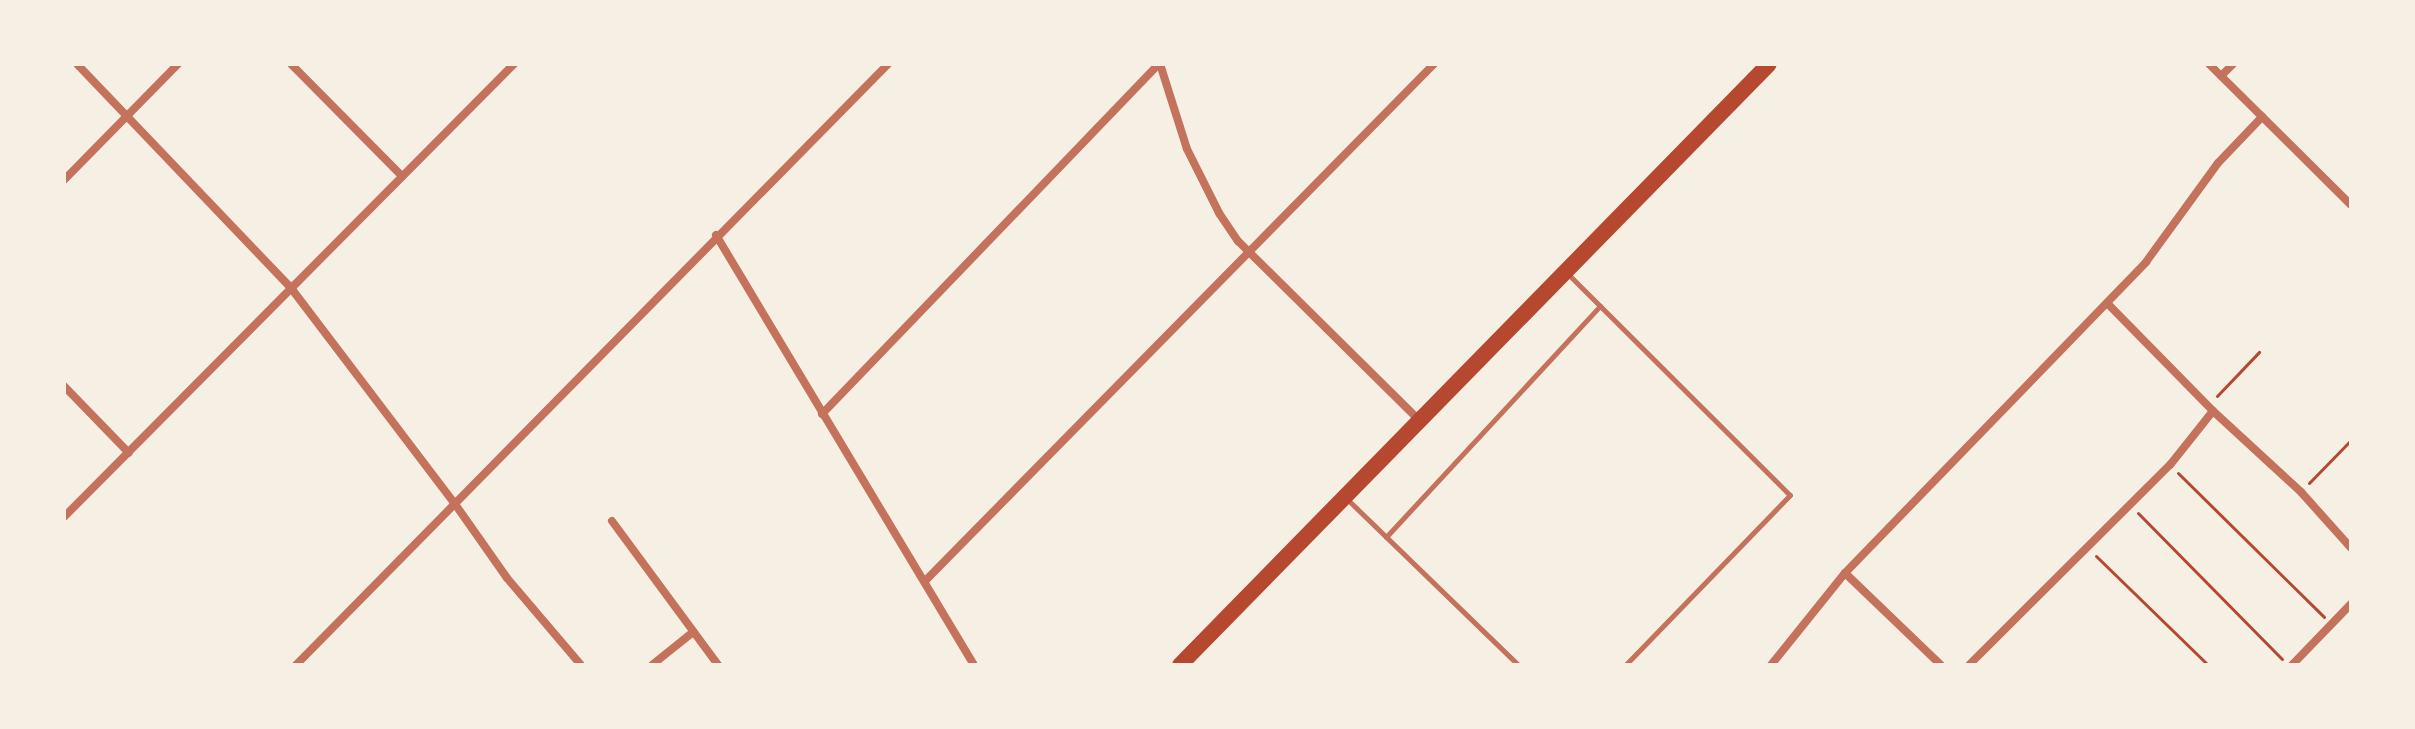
<!DOCTYPE html>
<style>
body{margin:0}
#map{position:relative;width:2415px;height:729px;overflow:hidden;background:#f6efe4;font-family:"Space Grotesk",sans-serif}
div>[style]{position:absolute}
[style*='--x']{left:calc(var(--x)*1px);top:calc(var(--y)*1px);width:calc(var(--w)*1px);rotate:calc(var(--a)*1deg)}
.path>*{height:3px;margin:-1.5px;padding:0 1.5px;transform-origin:1.5px;border-radius:1.5px;background:#b5482f}
.service>*{height:5px;margin:-2.5px;padding:0 2.5px;transform-origin:2.5px;border-radius:2.5px;background:#c5725c}
.minor>*{height:8px;margin:-4px;padding:0 4px;transform-origin:4px;border-radius:4px;background:#c5725c}
.primary>*{height:16px;margin:-8px;padding:0 8px;transform-origin:8px;border-radius:8px;background:#b5482f}
span{translate:-50% -50%;white-space:nowrap;text-align:center;line-height:1.15;-webkit-text-stroke:8px #f6efe4;paint-order:stroke}
.frame{position:absolute;inset:0;border:66px solid #f6efe4;pointer-events:none}
</style>
<div id="map">
<div class="path">
<i style="--x:2217;--y:396;--w:61;--a:-46.3"></i>
<i style="--x:2178;--y:473;--w:205;--a:44.6"></i>
<i style="--x:2309;--y:483;--w:60;--a:-45.7"></i>
<i style="--x:2138;--y:513;--w:205;--a:45.4"></i>
<i style="--x:2096;--y:556;--w:156;--a:44.2"></i>
</div>
<div class="service">
<i style="--x:1568;--y:274;--w:313;--a:44.9"></i>
<i style="--x:1790;--y:495;--w:237;--a:134.1"></i>
<i style="--x:1347;--y:499;--w:238;--a:44.1"></i>
<i style="--x:1386;--y:537;--w:315;--a:-47.2"></i>
</div>
<div class="minor">
<i style="--x:77;--y:64;--w:310;--a:46.3"></i>
<i style="--x:291;--y:288;--w:271;--a:52.8"></i>
<i style="--x:455;--y:504;--w:90;--a:54.9"></i>
<i style="--x:507;--y:578;--w:114;--a:49.6"></i>
<i style="--x:291;--y:64;--w:158;--a:45.3"></i>
<i style="--x:1160;--y:64;--w:89;--a:72.4"></i>
<i style="--x:1187;--y:149;--w:72;--a:63.4"></i>
<i style="--x:1219;--y:213;--w:34;--a:56"></i>
<i style="--x:1238;--y:241;--w:253;--a:44.7"></i>
<i style="--x:2209;--y:64;--w:200;--a:44.8"></i>
<i style="--x:2221;--y:76;--w:17;--a:-45"></i>
<i style="--x:64;--y:180;--w:163;--a:-45.5"></i>
<i style="--x:716;--y:235;--w:501;--a:59.04"></i>
<i style="--x:2107;--y:303;--w:151;--a:45.5"></i>
<i style="--x:2213;--y:411;--w:120;--a:42.6"></i>
<i style="--x:2301;--y:492;--w:75;--a:48.2"></i>
<i style="--x:64;--y:386;--w:93;--a:45.9"></i>
<i style="--x:822;--y:414;--w:486;--a:-46.1"></i>
<i style="--x:64;--y:517;--w:639;--a:-45.19"></i>
<i style="--x:612;--y:521;--w:179;--a:53.6"></i>
<i style="--x:1845;--y:573;--w:133;--a:43.8"></i>
<i style="--x:926;--y:580;--w:724;--a:-45.45"></i>
<i style="--x:296;--y:665;--w:844;--a:-45.43"></i>
<i style="--x:652;--y:665;--w:53;--a:-38.8"></i>
<i style="--x:1771;--y:665;--w:118;--a:-51.2"></i>
<i style="--x:1845;--y:573;--w:433;--a:-45.9"></i>
<i style="--x:2146;--y:262;--w:122;--a:-54"></i>
<i style="--x:2218;--y:163;--w:64;--a:-46.3"></i>
<i style="--x:1969;--y:665;--w:284;--a:-44.9"></i>
<i style="--x:2170;--y:465;--w:69;--a:-51.5"></i>
<i style="--x:2292;--y:665;--w:85;--a:-46"></i>
</div>
<div class="primary">
<i style="--x:1180;--y:665;--w:841;--a:-45.58"></i>
</div>
<div class="frame"></div>
</div>
